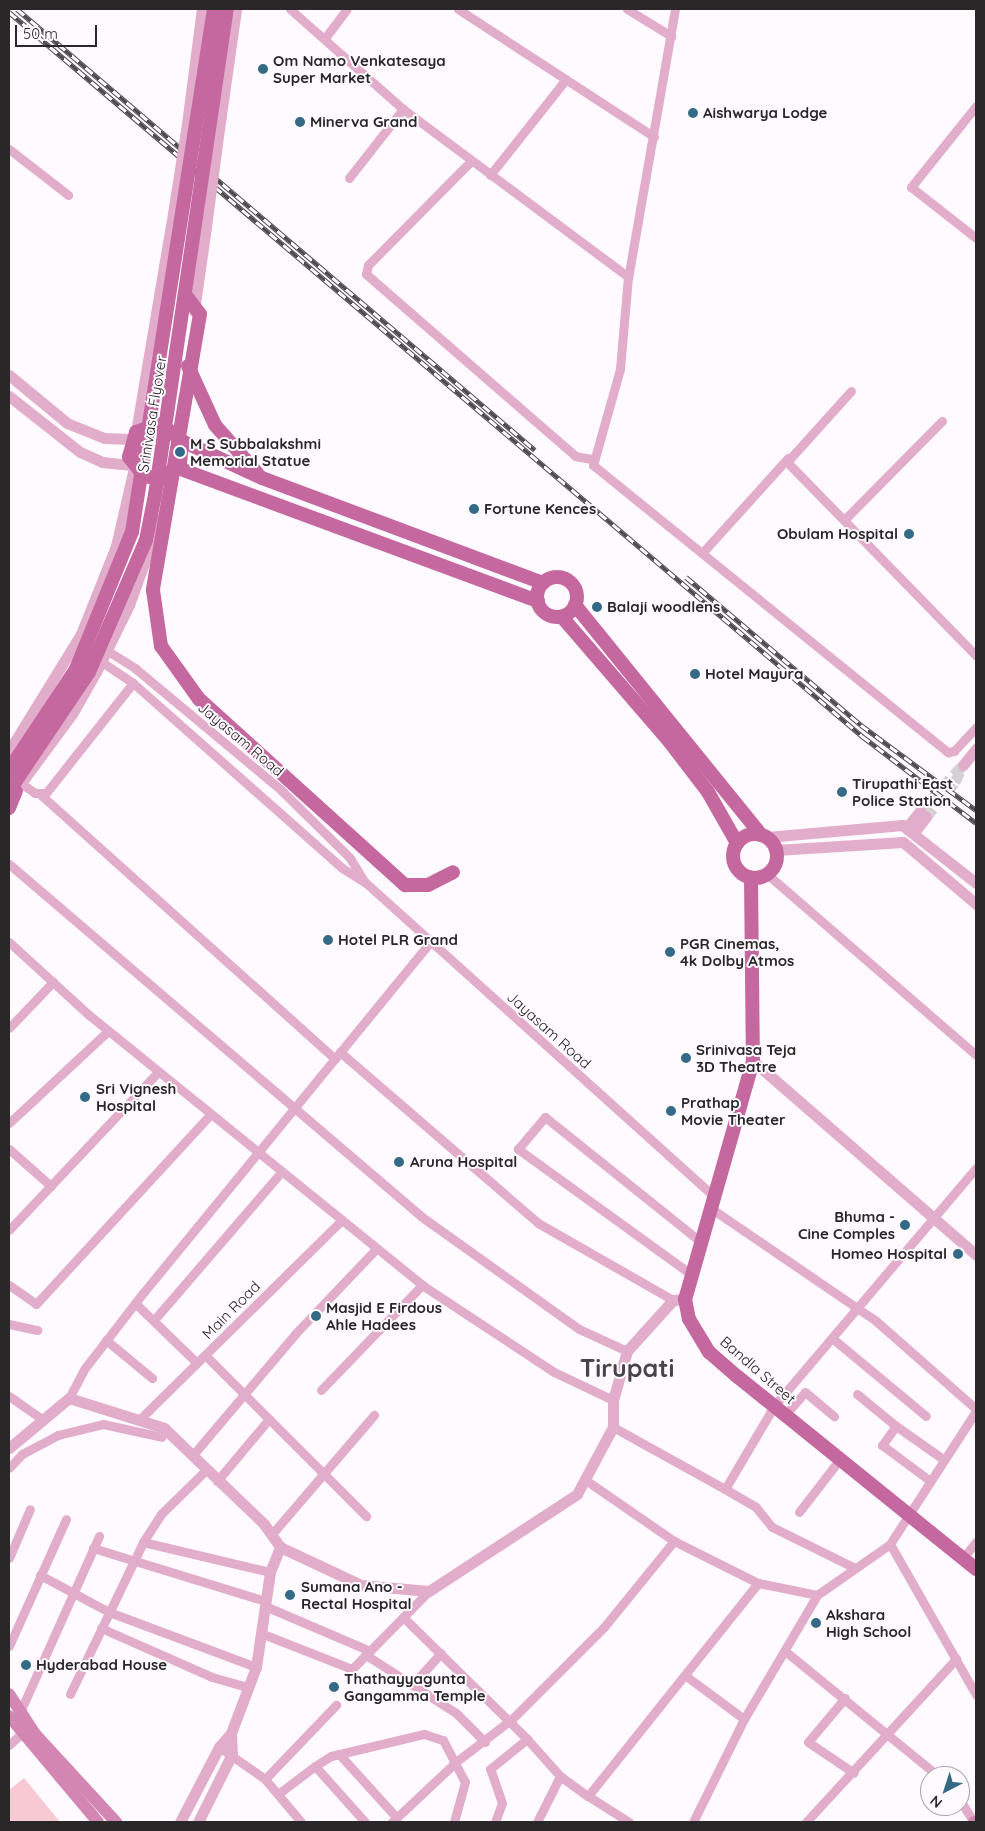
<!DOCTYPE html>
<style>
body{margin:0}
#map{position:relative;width:985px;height:1831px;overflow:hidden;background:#fffaff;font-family:Quicksand,sans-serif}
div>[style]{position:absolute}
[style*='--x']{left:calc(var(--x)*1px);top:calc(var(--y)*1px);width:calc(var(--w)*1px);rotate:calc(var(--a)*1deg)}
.green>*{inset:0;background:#f7cad3}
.tertiary-tunnel>*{height:11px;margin-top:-5.5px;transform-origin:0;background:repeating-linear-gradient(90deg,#d4d0d4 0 11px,transparent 0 16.5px)}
.minor>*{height:9px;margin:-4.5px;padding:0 4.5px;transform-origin:4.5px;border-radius:4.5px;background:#e2adca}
.tertiary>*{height:11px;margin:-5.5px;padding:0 5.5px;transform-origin:5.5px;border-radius:5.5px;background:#e2adca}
.secondary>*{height:12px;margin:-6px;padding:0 6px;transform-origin:6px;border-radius:6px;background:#d286b1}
.primary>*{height:14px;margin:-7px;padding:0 7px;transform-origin:7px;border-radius:7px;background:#c5689f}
.primary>.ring{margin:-7px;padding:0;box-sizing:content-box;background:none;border:14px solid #c5689f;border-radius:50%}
.rail>*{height:5px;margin-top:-2.5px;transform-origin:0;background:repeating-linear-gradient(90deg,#fffaff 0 9px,#4d4a4c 0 18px);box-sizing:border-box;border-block:1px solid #4d4a4c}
.tertiary-bridge>*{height:11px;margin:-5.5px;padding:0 5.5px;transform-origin:5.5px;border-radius:5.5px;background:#e2adca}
.primary-bridge>*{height:14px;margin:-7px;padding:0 7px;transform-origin:7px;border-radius:7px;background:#c5689f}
.dots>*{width:14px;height:14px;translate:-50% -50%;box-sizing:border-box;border:2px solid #fffaff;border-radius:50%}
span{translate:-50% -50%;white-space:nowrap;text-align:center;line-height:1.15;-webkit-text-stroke:4px #fffaff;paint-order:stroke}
.poi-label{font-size:15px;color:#292728;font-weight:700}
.left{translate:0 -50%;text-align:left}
.right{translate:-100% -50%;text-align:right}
.street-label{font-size:15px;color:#292728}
.town-label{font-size:25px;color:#484347;font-weight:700}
.frame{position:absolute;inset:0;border:10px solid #292728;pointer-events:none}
.north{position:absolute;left:920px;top:1766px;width:50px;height:50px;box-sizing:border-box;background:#fffaff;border:1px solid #a9a6a9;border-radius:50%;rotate:220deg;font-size:14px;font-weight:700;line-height:20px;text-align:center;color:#292728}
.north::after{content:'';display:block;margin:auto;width:18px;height:22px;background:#346a86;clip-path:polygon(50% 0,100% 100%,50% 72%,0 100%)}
.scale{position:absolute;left:15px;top:25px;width:82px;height:22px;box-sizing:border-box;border:2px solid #292728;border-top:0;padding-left:6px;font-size:15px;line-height:18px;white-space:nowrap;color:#292728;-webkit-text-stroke:4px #fffaff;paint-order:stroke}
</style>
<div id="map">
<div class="green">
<i style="clip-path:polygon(24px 1778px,60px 1822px,9px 1822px,9px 1790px)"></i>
</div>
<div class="tertiary-tunnel">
<i style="--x:920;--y:811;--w:62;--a:-47"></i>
<i style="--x:926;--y:817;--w:45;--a:-50.4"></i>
<i style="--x:955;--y:782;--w:19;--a:-65"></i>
</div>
<div class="minor">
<i style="--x:290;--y:9;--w:151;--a:41.5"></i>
<i style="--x:403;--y:109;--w:281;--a:36.7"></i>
<i style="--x:458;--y:9;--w:234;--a:33.1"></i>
<i style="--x:627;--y:9;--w:52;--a:31.5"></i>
<i style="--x:675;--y:9;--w:272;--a:99.9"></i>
<i style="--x:628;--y:277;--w:92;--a:95"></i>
<i style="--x:620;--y:369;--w:100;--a:105.7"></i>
<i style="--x:593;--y:465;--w:457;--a:39"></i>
<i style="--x:948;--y:752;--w:6;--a:-9"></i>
<i style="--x:954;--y:751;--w:33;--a:-47"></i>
<i style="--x:325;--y:38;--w:36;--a:-53"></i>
<i style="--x:976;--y:106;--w:104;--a:128.7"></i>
<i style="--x:911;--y:187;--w:83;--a:38.1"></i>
<i style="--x:9;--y:149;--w:75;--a:37.9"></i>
<i style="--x:471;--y:161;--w:146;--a:134.7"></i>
<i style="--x:368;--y:265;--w:9;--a:103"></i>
<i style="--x:366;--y:274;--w:277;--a:41"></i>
<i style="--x:575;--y:456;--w:17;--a:10"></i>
<i style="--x:490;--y:175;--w:122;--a:-51.6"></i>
<i style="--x:349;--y:178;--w:88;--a:-52"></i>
<i style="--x:851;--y:391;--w:96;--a:132"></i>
<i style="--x:787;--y:462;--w:271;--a:45.7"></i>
<i style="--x:845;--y:519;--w:138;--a:-45.3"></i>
<i style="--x:703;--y:552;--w:127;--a:-47.9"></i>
<i style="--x:103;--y:648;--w:39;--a:32"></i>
<i style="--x:136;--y:669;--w:187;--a:39.8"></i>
<i style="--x:280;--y:789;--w:98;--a:44.6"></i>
<i style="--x:350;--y:858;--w:27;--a:59"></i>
<i style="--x:96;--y:658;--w:45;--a:34"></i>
<i style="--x:133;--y:683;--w:279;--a:41.5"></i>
<i style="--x:342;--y:868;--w:28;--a:32"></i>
<i style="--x:366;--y:883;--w:469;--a:42"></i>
<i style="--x:22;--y:784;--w:16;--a:35"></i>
<i style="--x:35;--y:793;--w:11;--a:0"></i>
<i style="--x:46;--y:793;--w:140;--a:-51.7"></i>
<i style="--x:41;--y:795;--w:395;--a:41.9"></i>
<i style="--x:9;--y:864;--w:543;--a:40.52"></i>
<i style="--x:422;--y:1217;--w:193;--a:35.5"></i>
<i style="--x:579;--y:1329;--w:53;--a:24.6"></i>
<i style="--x:767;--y:874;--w:276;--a:40.9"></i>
<i style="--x:9;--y:942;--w:108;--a:42.4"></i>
<i style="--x:89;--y:1015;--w:429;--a:39"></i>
<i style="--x:422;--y:1285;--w:158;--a:33.4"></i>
<i style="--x:554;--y:1372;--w:65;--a:25.4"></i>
<i style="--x:9;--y:1028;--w:64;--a:-46.3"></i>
<i style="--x:340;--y:1052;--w:262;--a:40.8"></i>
<i style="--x:538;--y:1223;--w:155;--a:29.7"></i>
<i style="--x:9;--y:1123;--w:135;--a:-42.9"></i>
<i style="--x:9;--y:1149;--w:56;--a:41.4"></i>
<i style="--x:712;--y:1209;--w:199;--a:34.3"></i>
<i style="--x:876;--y:1321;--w:133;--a:41.3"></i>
<i style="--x:9;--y:1230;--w:217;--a:-46.7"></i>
<i style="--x:692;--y:1275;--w:215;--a:-144.1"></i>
<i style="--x:518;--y:1149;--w:42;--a:-49.8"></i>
<i style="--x:545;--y:1117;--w:201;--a:38.7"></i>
<i style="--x:9;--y:1285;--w:33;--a:35"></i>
<i style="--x:36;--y:1304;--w:258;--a:-47.4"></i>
<i style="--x:135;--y:1303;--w:86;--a:44.1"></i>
<i style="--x:154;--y:1320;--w:196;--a:-49.3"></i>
<i style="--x:9;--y:1324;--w:29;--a:12"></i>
<i style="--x:832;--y:1338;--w:122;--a:39.7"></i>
<i style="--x:106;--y:1340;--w:60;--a:39.6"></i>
<i style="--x:205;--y:1355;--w:228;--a:45"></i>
<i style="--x:321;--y:1390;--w:146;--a:-46.1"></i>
<i style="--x:857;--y:1394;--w:50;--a:39.4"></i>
<i style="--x:896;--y:1426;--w:24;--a:126"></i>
<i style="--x:882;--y:1445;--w:59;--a:36.7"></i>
<i style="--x:9;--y:1396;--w:39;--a:35"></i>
<i style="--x:69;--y:1398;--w:34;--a:-62"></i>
<i style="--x:85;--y:1368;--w:95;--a:-52.3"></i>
<i style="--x:143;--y:1293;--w:453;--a:-50.7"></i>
<i style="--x:976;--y:1411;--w:158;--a:122.9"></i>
<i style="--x:890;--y:1544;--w:174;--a:60.3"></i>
<i style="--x:785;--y:1415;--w:30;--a:-49"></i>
<i style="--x:805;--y:1392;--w:38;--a:40"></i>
<i style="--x:139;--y:1420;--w:285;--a:-44.6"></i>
<i style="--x:896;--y:1426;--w:57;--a:35.1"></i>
<i style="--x:613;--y:1427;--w:128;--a:29"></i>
<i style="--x:192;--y:1456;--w:160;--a:-49.8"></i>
<i style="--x:295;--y:1334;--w:117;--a:-46.4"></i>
<i style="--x:9;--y:1468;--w:19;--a:-47"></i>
<i style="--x:22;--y:1454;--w:41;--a:-27.8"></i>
<i style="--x:58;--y:1435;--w:46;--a:-13.7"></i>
<i style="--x:103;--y:1424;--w:60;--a:12.4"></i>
<i style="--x:217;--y:1481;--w:81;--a:-50"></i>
<i style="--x:587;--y:1481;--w:106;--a:34.6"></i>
<i style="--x:674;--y:1541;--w:94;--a:26.6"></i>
<i style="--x:758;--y:1583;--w:60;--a:11.5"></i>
<i style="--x:817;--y:1595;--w:89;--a:-34.9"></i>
<i style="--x:799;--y:1512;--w:67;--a:-52.3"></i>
<i style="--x:272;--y:1534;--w:157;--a:-49.4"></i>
<i style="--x:143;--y:1542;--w:130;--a:13.3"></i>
<i style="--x:93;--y:1548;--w:180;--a:17.1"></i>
<i style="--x:9;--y:1558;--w:53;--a:-66.8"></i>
<i style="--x:963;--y:1558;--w:21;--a:-51"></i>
<i style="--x:855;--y:1568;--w:93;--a:-153.7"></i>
<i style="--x:772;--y:1527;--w:26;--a:-129"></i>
<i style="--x:756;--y:1507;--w:36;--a:-150"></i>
<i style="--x:725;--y:1489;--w:96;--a:-59.4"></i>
<i style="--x:774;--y:1406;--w:312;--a:-49.7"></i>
<i style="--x:40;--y:1575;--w:78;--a:28.2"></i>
<i style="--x:109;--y:1612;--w:157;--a:20.5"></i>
<i style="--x:265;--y:1606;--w:114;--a:23.2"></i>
<i style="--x:403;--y:1617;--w:174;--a:44.5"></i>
<i style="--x:101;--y:1628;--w:121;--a:23.8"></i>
<i style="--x:212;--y:1677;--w:37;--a:16"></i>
<i style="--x:263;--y:1634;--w:96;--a:21.5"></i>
<i style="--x:352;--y:1669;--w:110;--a:-45.4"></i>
<i style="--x:9;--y:1646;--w:139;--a:-65.8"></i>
<i style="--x:785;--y:1651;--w:198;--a:39.2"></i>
<i style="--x:366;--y:1655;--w:107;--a:32.8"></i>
<i style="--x:456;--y:1713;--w:41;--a:45"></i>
<i style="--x:686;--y:1676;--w:72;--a:36.6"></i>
<i style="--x:412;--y:1685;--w:43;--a:-47.8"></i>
<i style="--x:70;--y:1694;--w:169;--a:-64.3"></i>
<i style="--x:143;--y:1542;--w:33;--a:-57"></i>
<i style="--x:161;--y:1514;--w:63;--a:-44.4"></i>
<i style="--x:845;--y:1698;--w:57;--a:130.1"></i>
<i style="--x:808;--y:1742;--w:55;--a:34"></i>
<i style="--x:20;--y:1712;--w:193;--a:-65.8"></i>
<i style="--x:9;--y:1745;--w:16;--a:-43"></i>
<i style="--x:219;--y:1747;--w:56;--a:34.8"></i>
<i style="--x:265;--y:1779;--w:56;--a:50.1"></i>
<i style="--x:339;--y:1754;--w:86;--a:47.8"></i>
<i style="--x:265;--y:1779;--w:103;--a:-46.2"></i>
<i style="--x:278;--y:1794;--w:46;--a:-37.1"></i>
<i style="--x:960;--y:1800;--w:26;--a:58"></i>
<i style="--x:365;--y:1822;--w:75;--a:-131.8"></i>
<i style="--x:315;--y:1766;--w:19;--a:-32"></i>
<i style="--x:331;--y:1756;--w:96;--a:-13.3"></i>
<i style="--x:424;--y:1734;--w:20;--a:18"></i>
<i style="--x:443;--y:1740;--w:47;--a:62.4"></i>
<i style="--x:465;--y:1782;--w:41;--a:105.4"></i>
<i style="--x:392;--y:1822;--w:89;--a:-43.2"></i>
<i style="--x:457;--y:1761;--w:69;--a:-37.4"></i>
<i style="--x:512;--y:1719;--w:130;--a:-45"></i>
<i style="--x:604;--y:1627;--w:111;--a:-50.9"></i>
<i style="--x:495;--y:1822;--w:20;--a:-70"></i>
<i style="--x:502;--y:1803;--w:36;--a:-109"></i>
<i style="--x:490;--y:1769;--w:48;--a:-39"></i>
<i style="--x:527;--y:1739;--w:50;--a:48.3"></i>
<i style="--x:560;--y:1776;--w:34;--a:36"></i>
<i style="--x:537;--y:1822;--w:51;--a:-63.4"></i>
<i style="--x:629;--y:1822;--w:49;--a:-147.6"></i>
<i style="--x:588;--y:1796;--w:273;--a:-51.4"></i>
<i style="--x:693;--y:1822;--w:115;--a:-63.7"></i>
<i style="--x:744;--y:1719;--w:144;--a:-59.5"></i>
<i style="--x:806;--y:1822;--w:222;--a:-47.4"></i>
</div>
<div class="tertiary">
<i style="--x:187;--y:124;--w:116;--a:-82.6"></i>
<i style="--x:219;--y:129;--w:121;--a:-81.9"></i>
<i style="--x:194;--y:311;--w:78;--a:-81.9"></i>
<i style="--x:9;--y:375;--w:75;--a:39.6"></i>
<i style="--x:67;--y:423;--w:40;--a:22"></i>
<i style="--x:104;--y:438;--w:27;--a:2"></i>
<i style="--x:9;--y:396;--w:90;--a:38.3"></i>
<i style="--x:80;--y:452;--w:24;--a:24"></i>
<i style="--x:102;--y:462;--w:30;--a:6"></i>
<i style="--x:136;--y:432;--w:209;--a:-80.4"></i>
<i style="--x:9;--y:751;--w:137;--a:-58.4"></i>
<i style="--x:81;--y:634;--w:95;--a:-68.3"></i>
<i style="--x:116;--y:546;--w:80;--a:-77"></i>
<i style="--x:963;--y:765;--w:21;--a:-51"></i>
<i style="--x:10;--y:798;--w:104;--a:-53.6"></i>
<i style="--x:72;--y:714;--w:48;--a:-60.3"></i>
<i style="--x:96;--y:672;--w:75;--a:-63.8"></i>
<i style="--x:129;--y:605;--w:91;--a:-70.2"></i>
<i style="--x:908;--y:826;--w:19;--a:-51"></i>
<i style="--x:915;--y:831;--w:18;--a:-52"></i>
<i style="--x:767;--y:837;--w:136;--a:-5.1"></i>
<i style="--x:902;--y:825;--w:94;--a:38.1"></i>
<i style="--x:776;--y:850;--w:127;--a:-3.6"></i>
<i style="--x:903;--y:842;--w:96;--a:40.3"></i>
<i style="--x:753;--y:1061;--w:296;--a:41"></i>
<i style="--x:9;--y:1448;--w:78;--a:-39.8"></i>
<i style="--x:69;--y:1398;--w:100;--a:17.5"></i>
<i style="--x:164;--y:1428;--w:139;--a:43.8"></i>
<i style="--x:264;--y:1524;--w:28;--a:55"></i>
<i style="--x:180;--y:1822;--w:85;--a:-62.5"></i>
<i style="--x:219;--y:1747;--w:18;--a:-49"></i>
<i style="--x:198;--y:1822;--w:76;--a:-63.4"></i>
<i style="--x:232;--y:1754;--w:21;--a:-93"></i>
<i style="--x:231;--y:1733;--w:71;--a:-69.3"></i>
<i style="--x:256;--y:1667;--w:96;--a:-81.6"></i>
<i style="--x:270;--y:1572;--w:27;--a:-68"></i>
<i style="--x:280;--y:1547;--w:89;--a:25.1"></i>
<i style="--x:361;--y:1585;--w:68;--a:5"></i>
<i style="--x:429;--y:1591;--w:177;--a:-33.2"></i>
<i style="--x:577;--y:1494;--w:76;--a:-61.8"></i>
<i style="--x:613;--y:1427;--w:27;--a:-90"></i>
<i style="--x:613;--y:1400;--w:51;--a:-74.1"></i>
<i style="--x:627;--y:1351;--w:69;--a:-48"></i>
<i style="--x:673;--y:1300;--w:12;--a:-5"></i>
</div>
<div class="secondary">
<i style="--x:9;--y:1694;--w:48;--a:57"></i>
<i style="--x:35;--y:1734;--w:120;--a:47.4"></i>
<i style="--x:9;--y:1716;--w:138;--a:50"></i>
<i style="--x:974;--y:1822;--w:2;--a:0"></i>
</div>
<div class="primary">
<i style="--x:188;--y:366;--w:65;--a:65.4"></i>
<i style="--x:215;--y:425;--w:64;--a:48.8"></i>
<i style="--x:182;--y:441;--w:24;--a:95"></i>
<i style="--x:180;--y:465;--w:24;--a:144"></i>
<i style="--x:161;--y:479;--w:17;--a:-170"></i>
<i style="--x:144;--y:476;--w:24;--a:-128"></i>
<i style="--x:129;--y:457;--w:26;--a:-74"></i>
<i style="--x:136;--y:432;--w:26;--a:-18"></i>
<i style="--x:161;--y:424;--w:27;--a:39"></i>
<i style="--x:182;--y:441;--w:88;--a:24.8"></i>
<i style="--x:262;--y:478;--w:300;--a:20.5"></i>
<i style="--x:178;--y:468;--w:384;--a:20.3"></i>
<i class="ring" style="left:537px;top:577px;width:26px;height:26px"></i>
<i style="--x:575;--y:605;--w:296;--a:51"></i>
<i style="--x:562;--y:617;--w:164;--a:49.2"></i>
<i style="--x:669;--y:741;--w:64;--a:52.6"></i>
<i style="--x:708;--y:792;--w:59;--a:60.4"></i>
<i style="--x:9;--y:770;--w:121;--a:-56.4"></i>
<i style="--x:9;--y:791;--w:143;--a:-56.1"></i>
<i style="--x:9;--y:808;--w:18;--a:-68"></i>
<i class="ring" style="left:733px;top:834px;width:30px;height:30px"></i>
<i style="--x:751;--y:878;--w:183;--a:89.4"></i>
<i style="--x:753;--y:1061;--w:248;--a:105.9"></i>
<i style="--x:685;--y:1299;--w:20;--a:79"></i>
<i style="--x:689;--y:1319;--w:39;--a:59"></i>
<i style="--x:709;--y:1352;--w:38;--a:41"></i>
<i style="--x:738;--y:1377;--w:306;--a:38.9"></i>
<i style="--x:405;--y:885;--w:23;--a:0"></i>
<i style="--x:428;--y:885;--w:28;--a:-27"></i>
</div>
<div class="rail">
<i style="--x:17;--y:9;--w:680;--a:40.41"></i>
<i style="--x:9;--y:12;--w:1119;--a:40.32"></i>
<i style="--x:862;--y:736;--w:143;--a:37.3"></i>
<i style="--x:686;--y:577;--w:229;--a:40.2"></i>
<i style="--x:861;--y:725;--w:143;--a:36.5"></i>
</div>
<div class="tertiary-bridge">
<i style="--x:171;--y:226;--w:103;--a:-81.1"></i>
<i style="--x:205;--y:234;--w:106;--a:-82.4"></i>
</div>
<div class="primary-bridge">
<i style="--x:187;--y:297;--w:21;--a:53"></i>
<i style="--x:200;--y:314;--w:280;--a:99.7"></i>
<i style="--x:153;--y:590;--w:57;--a:81.9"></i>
<i style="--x:161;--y:646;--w:65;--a:54.4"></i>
<i style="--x:199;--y:699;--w:278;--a:42.1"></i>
<i style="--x:76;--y:669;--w:148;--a:-67.8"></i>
<i style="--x:132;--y:532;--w:529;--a:-81.09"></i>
<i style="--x:89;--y:672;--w:144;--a:-66.6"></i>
<i style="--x:146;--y:540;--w:46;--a:-78.7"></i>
<i style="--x:155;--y:495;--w:491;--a:-81.6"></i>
</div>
<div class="dots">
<i style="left:263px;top:69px;background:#346a86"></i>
<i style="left:693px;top:113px;background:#346a86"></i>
<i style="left:300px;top:122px;background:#346a86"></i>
<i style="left:180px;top:452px;background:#346a86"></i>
<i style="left:474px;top:509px;background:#346a86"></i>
<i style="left:909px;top:534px;background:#346a86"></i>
<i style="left:597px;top:607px;background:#346a86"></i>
<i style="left:695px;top:674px;background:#346a86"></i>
<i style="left:842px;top:792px;background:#346a86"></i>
<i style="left:328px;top:940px;background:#346a86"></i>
<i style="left:670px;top:952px;background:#346a86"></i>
<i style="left:686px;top:1058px;background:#346a86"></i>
<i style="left:85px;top:1097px;background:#346a86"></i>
<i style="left:671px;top:1111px;background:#346a86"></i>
<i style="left:399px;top:1162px;background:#346a86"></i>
<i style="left:905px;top:1225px;background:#346a86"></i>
<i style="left:958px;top:1254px;background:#346a86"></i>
<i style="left:316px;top:1316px;background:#346a86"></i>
<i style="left:290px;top:1595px;background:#346a86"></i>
<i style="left:816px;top:1623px;background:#346a86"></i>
<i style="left:26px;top:1665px;background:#346a86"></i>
<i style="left:334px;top:1687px;background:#346a86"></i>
</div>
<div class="poi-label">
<span class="left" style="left:273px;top:69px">Om Namo Venkatesaya<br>Super Market</span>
<span class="left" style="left:703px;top:113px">Aishwarya Lodge</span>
<span class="left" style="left:310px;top:122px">Minerva Grand</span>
<span class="left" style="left:190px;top:452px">M S Subbalakshmi<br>Memorial Statue</span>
<span class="left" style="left:484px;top:509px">Fortune Kences</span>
<span class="right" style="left:898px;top:534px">Obulam Hospital</span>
<span class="left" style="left:607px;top:607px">Balaji woodlens</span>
<span class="left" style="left:705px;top:674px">Hotel Mayura</span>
<span class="left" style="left:852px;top:792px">Tirupathi East<br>Police Station</span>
<span class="left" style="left:338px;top:940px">Hotel PLR Grand</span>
<span class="left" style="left:680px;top:952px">PGR Cinemas,<br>4k Dolby Atmos</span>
<span class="left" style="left:696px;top:1058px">Srinivasa Teja<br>3D Theatre</span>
<span class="left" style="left:96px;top:1097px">Sri Vignesh<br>Hospital</span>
<span class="left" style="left:681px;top:1111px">Prathap<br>Movie Theater</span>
<span class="left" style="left:410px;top:1162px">Aruna Hospital</span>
<span class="right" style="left:895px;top:1225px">Bhuma -<br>Cine Comples</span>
<span class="right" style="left:947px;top:1254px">Homeo Hospital</span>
<span class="left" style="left:326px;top:1316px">Masjid E Firdous<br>Ahle Hadees</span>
<span class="left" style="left:301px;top:1595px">Sumana Ano -<br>Rectal Hospital</span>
<span class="left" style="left:826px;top:1623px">Akshara<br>High School</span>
<span class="left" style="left:36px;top:1665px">Hyderabad House</span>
<span class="left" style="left:344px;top:1687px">Thathayyagunta<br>Gangamma Temple</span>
</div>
<div class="street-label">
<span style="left:152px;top:414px;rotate:-81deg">Srinivasa Flyover</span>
<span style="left:241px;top:739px;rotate:40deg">Jayasam Road</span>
<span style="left:549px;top:1030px;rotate:42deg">Jayasam Road</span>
<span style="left:231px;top:1310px;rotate:-45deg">Main Road</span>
<span style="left:758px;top:1370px;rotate:41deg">Bandla Street</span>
</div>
<div class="town-label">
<span style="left:627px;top:1368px">Tirupati</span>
</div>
<div class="frame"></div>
<div class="north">N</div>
<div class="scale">50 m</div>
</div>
